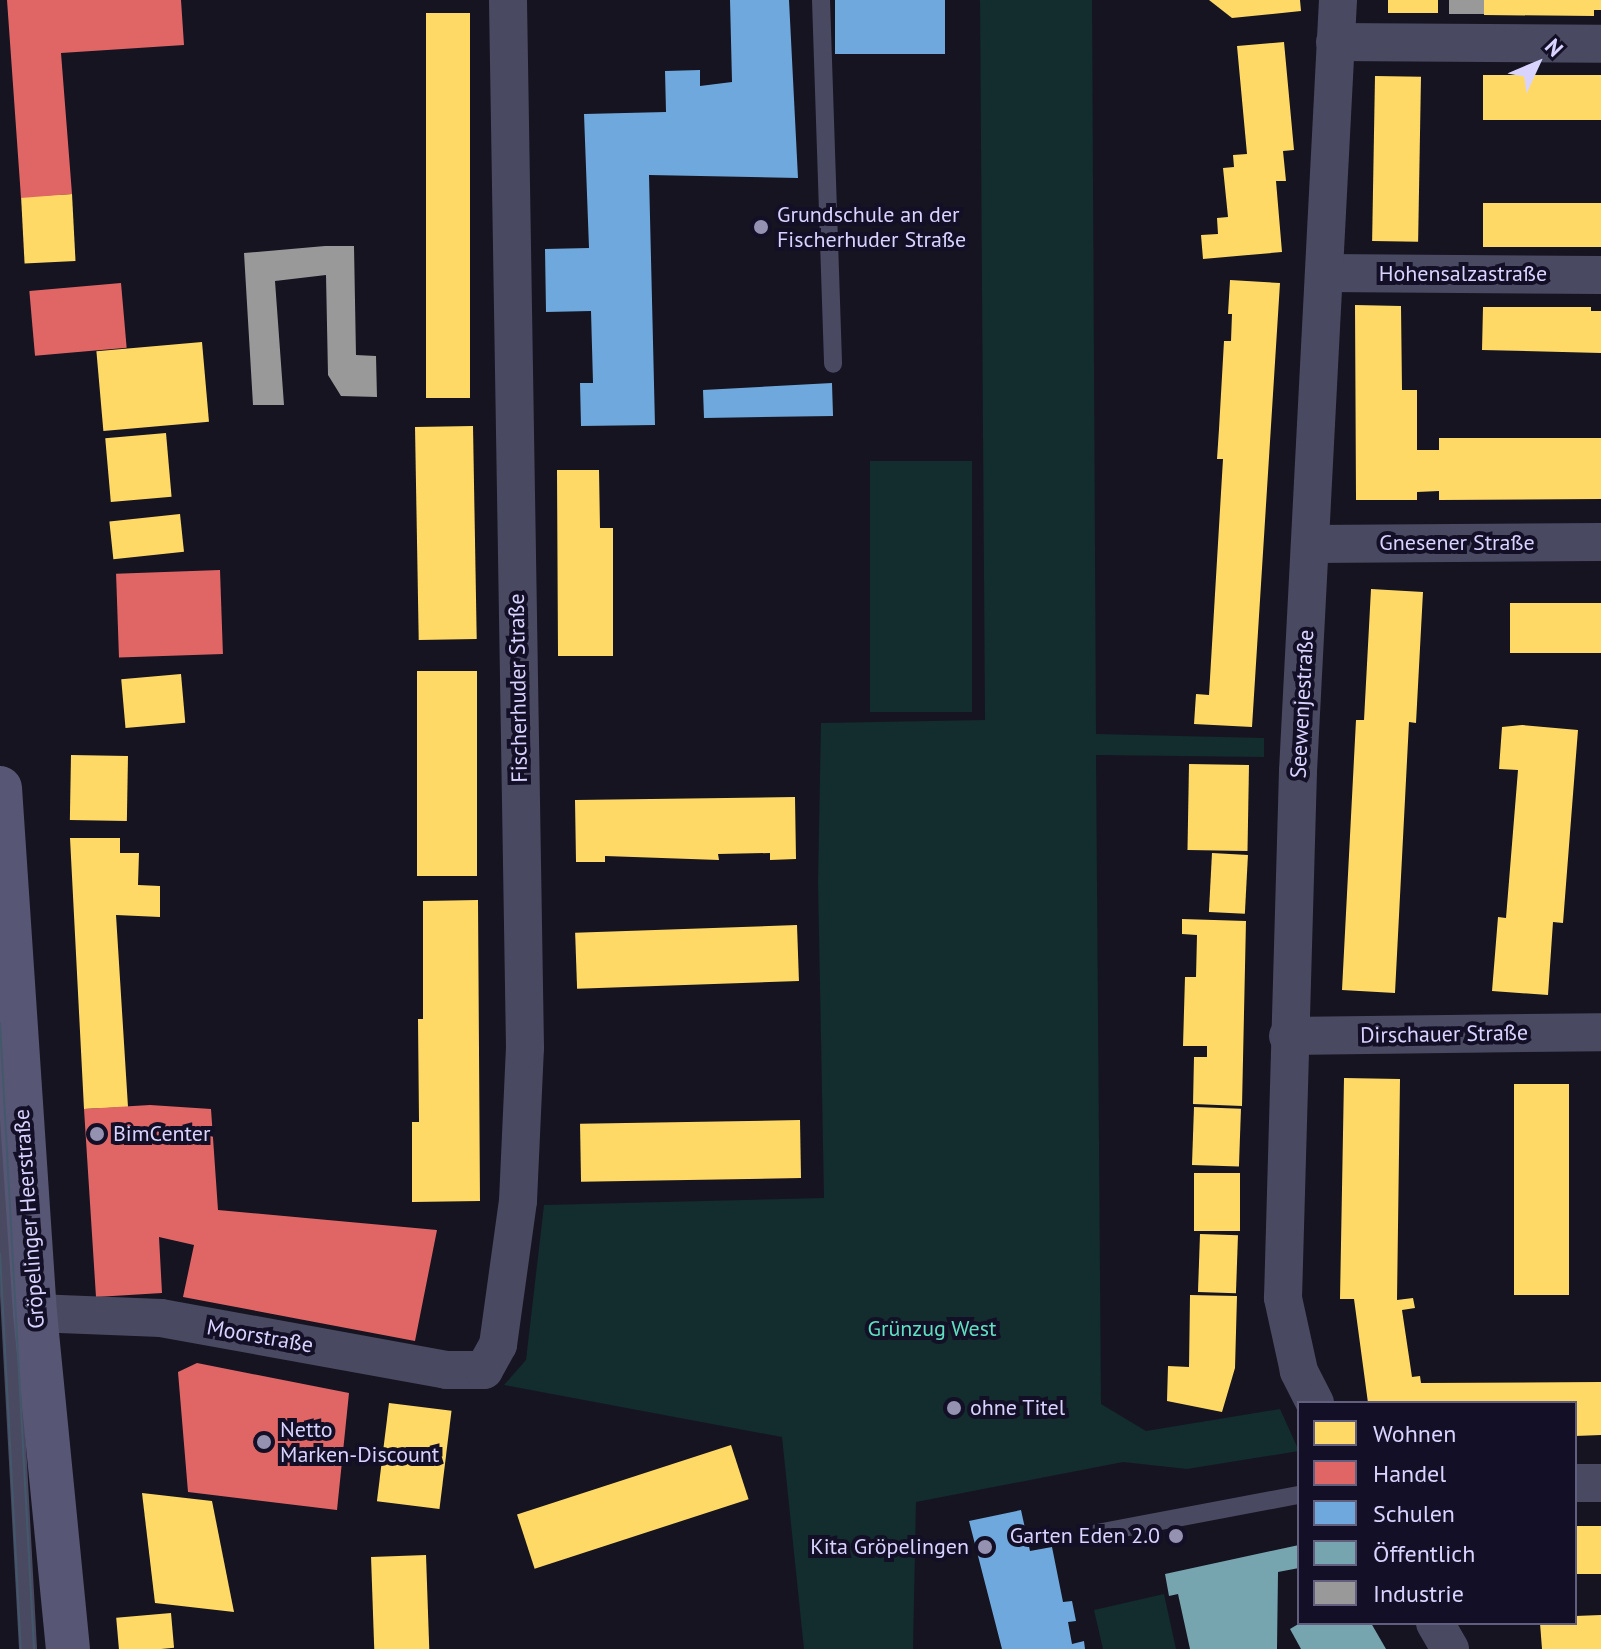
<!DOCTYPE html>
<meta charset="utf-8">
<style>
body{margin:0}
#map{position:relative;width:1601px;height:1649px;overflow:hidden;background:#161421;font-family:"PT Sans",sans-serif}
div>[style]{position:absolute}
.green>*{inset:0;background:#132c2d;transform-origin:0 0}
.homes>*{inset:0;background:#ffd966;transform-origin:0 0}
.shops>*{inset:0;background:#e06666;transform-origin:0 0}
.schools>*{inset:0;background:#6fa8dc;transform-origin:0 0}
.public>*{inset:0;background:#76a5af}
.industry>*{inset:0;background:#999;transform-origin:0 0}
.lane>*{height:18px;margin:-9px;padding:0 9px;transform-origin:9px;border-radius:9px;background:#4a4962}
.street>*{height:38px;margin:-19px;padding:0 19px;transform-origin:19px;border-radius:19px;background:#4a4962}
.secondary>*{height:44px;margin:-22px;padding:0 22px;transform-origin:22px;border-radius:22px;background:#575674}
.tram>*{height:2px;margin:-1px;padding:0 1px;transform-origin:1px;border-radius:1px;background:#43596b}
.dots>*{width:22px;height:22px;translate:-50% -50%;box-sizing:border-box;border:4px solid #130f26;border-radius:50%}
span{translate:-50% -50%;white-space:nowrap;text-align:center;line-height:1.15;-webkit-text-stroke:8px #130f26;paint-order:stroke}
.poi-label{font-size:22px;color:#d9d4ff}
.left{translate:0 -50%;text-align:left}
.right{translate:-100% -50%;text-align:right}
.street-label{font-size:22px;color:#d9d4ff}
.park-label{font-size:22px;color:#5fe0c0}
.legend{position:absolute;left:1297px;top:1401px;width:280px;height:224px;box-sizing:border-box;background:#130f26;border:2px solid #625e7d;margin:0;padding:10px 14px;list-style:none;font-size:24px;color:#d9d4ff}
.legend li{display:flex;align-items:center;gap:16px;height:40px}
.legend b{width:40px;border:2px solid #625e7d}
.north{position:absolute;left:1497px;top:24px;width:80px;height:80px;-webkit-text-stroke:6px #130f26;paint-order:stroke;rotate:46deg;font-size:22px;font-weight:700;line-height:32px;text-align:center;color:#d9d4ff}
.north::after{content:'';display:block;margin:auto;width:28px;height:36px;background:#d9d4ff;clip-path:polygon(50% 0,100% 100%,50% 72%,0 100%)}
</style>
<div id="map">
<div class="green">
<div style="clip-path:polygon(980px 0,1092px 0,1096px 734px,1264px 738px,1264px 757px,1096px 755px,1101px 1404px,1146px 1431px,1280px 1409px,1299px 1451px,1187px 1469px,1123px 1462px,916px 1502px,913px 1649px,804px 1649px,782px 1437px,504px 1385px,526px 1360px,544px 1205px,824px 1198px,818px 882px,821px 723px,985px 720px)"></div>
<div style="left:972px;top:461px;width:251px;height:102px;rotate:90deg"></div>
<div style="clip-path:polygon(1164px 1594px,1176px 1649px,1103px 1649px,1094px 1610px)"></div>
</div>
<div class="homes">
<div style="clip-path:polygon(1209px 0,1300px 0,1301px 11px,1232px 18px)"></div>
<div style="left:1388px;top:0;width:50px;height:13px"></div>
<div style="clip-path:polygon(1484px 0,1601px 0,1601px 10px,1594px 10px,1594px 16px,1484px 15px)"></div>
<div style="left:426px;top:13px;width:44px;height:385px"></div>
<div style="clip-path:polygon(1284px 42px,1294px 150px,1283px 151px,1286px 181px,1276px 181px,1282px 252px,1203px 259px,1201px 235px,1218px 234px,1217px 218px,1228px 217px,1223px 168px,1234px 167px,1233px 155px,1247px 154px,1237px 46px)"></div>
<div style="left:1483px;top:75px;width:118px;height:45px"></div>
<div style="left:1375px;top:76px;width:46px;height:165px;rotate:1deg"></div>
<div style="left:72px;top:194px;width:67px;height:51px;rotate:87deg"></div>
<div style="left:1483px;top:203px;width:118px;height:44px"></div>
<div style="clip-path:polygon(1230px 280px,1280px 283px,1252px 727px,1194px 724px,1196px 694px,1209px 695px,1223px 459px,1217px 459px,1219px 429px,1224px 341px,1231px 341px,1232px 314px,1228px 314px)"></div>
<div style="clip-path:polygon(1355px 305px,1401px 306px,1402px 390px,1417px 390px,1417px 450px,1439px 450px,1439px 438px,1601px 438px,1601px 499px,1439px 500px,1439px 491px,1417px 492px,1417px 500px,1356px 500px)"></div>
<div style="clip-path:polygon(1483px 307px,1591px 307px,1591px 311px,1601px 311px,1601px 353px,1482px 350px)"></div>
<div style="left:202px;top:342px;width:80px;height:106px;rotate:85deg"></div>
<div style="left:473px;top:426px;width:213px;height:58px;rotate:89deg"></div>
<div style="left:166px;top:433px;width:64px;height:61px;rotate:85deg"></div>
<div style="clip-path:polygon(557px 470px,599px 470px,600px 528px,613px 528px,613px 656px,558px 656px)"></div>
<div style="left:180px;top:514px;width:38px;height:71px;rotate:84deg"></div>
<div style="clip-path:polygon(1371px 589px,1423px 592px,1416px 723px,1409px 722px,1395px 993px,1342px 990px,1356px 720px,1364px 720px)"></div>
<div style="left:1601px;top:603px;width:50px;height:91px;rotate:90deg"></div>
<div style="left:417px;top:671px;width:60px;height:205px"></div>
<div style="left:181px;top:674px;width:49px;height:60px;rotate:85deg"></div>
<div style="clip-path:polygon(1522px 725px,1578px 730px,1563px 923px,1553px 922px,1548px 995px,1492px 991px,1498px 917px,1506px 918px,1518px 770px,1499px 769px,1502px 727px)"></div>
<div style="left:71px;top:755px;width:57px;height:65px;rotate:1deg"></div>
<div style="left:1189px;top:764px;width:60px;height:86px;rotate:1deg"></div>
<div style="clip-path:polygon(795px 797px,796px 859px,770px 860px,770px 853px,718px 854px,719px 860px,605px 856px,605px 862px,576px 862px,575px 800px)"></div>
<div style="clip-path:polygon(70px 838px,120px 838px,120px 853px,139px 853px,138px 885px,160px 886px,160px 917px,116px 915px,128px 1107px,84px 1109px)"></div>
<div style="left:1212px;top:853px;width:36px;height:59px;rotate:3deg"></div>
<div style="clip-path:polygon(478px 900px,480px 1201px,412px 1202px,412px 1122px,419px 1122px,418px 1019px,423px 1019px,423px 901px)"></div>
<div style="clip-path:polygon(1182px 919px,1246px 921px,1242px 1106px,1193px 1104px,1194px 1057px,1207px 1057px,1207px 1046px,1183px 1046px,1185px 977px,1196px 977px,1197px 935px,1182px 934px)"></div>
<div style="left:797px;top:925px;width:56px;height:222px;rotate:88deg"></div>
<div style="clip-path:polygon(1344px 1078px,1400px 1079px,1397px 1300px,1413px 1298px,1415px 1308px,1402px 1310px,1412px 1377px,1420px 1376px,1421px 1383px,1601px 1382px,1601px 1435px,1575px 1436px,1575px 1403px,1368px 1403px,1354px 1299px,1340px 1299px)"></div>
<div style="left:1514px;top:1084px;width:55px;height:211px"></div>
<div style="left:1194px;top:1107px;width:47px;height:58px;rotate:2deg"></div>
<div style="left:800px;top:1120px;width:58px;height:220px;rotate:89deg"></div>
<div style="left:1194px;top:1173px;width:46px;height:58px"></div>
<div style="left:1200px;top:1234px;width:38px;height:58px;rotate:2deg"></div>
<div style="clip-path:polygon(1190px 1295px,1237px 1296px,1235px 1368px,1222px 1412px,1167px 1401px,1168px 1366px,1189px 1367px)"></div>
<div style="left:389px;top:1403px;width:63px;height:99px;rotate:7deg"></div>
<div style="left:731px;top:1445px;width:57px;height:225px;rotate:72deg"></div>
<div style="clip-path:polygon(142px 1493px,212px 1501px,234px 1612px,155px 1603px)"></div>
<div style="left:1601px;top:1526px;width:48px;height:26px;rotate:90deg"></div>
<div style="left:426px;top:1555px;width:94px;height:55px;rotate:88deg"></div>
<div style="left:171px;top:1613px;width:35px;height:55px;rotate:85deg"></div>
<div style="clip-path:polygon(1601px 1615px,1601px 1649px,1542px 1649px,1540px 1623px,1575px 1623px,1575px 1616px)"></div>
</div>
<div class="shops">
<div style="clip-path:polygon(7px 0,181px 0,184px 45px,61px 53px,72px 194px,21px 198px)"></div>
<div style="left:121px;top:283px;width:65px;height:92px;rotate:85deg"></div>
<div style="left:220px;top:570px;width:84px;height:104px;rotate:88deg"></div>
<div style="clip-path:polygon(150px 1105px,211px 1109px,218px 1210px,437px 1230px,415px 1341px,183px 1297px,194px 1245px,159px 1237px,162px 1293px,96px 1297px,84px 1109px)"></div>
<div style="clip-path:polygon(197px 1363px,349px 1393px,337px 1510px,188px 1492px,178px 1372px)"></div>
</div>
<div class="schools">
<div style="clip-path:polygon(730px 0,789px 0,798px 178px,649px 175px,655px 425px,581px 426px,580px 383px,593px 383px,591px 311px,546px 312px,545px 249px,589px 248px,584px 114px,666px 112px,665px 71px,700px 70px,700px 86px,732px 82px)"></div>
<div style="left:835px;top:0;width:110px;height:54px"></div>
<div style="clip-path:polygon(832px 383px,833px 416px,704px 418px,703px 390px)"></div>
<div style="clip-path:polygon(1021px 1510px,1030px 1551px,1052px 1547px,1063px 1602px,1072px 1601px,1076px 1621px,1068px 1622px,1072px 1644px,1084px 1641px,1085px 1649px,1002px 1649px,969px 1521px)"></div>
</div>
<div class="public">
<div style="clip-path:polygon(1299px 1545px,1299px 1568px,1278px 1572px,1277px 1649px,1190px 1649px,1178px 1594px,1169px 1596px,1165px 1574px)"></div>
<div style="clip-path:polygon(1300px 1623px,1371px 1623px,1386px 1649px,1301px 1649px,1290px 1629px)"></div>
</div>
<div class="industry">
<div style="left:1449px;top:0;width:35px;height:14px"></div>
<div style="clip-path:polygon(325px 246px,354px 246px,356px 355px,376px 356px,377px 397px,341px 396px,328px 375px,326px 275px,275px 281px,284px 405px,253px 405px,244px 253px)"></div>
</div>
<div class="lane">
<div style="left:821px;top:0;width:364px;rotate:88.1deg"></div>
<div style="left:0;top:1128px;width:522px;rotate:86.92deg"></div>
<div style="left:1097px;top:1533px;width:206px;rotate:-10.7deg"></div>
</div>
<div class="street">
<div style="left:1335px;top:42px;width:266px;rotate:0.4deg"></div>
<div style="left:1325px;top:273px;width:276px;rotate:0.4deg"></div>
<div style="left:1312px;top:544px;width:289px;rotate:-0.4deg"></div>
<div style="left:1288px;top:1036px;width:313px;rotate:-0.7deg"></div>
<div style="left:35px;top:1313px;width:126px;rotate:2.3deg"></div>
<div style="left:161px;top:1318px;width:290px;rotate:10.3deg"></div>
<div style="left:446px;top:1370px;width:38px"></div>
<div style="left:484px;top:1370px;width:29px;rotate:-61deg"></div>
<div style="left:498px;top:1345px;width:145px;rotate:-82.1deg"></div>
<div style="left:518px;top:1201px;width:153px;rotate:-87.4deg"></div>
<div style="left:525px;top:1048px;width:1048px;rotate:-90.93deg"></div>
<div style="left:1315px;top:1403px;width:36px;rotate:-117deg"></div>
<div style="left:1299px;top:1371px;width:75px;rotate:-102.4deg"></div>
<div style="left:1283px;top:1298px;width:527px;rotate:-88.37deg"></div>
<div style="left:1298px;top:771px;width:772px;rotate:-87.03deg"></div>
<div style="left:1575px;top:1483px;width:26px"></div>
<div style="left:1435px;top:1623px;width:30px;rotate:60deg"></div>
</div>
<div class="secondary">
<div style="left:0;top:788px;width:526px;rotate:86.19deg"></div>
<div style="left:35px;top:1313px;width:338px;rotate:84.4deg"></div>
</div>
<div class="tram">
<div style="left:0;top:1023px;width:627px;rotate:86.89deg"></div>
<div style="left:0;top:1254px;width:396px;rotate:87deg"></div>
</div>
<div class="dots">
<div style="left:761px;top:227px;background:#9591b1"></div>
<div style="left:97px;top:1134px;background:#9591b1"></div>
<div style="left:954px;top:1408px;background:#9591b1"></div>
<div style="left:264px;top:1442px;background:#9591b1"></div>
<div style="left:1176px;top:1536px;background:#9591b1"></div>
<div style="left:985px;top:1547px;background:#9591b1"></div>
</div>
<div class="poi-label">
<span class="left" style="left:777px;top:227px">Grundschule an der<br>Fischerhuder Straße</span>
<span class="left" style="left:113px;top:1134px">BimCenter</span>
<span class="left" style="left:970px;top:1408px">ohne Titel</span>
<span class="left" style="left:280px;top:1442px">Netto<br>Marken-Discount</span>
<span class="right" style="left:1160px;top:1536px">Garten Eden 2.0</span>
<span class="right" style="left:969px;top:1547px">Kita Gröpelingen</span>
</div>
<div class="street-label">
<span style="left:1463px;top:274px">Hohensalzastraße</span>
<span style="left:1457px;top:543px">Gnesener Straße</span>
<span style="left:518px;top:688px;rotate:-91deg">Fischerhuder Straße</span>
<span style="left:1302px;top:704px;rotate:-87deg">Seewenjestraße</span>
<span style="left:1444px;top:1034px;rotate:-1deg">Dirschauer Straße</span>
<span style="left:29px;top:1219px;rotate:-94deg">Gröpelinger Heerstraße</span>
<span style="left:260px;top:1336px;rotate:10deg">Moorstraße</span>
</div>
<div class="park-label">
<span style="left:932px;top:1329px">Grünzug West</span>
</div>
<ul class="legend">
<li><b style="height:22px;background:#ffd966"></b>Wohnen</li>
<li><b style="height:22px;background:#e06666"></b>Handel</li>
<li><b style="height:22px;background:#6fa8dc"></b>Schulen</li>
<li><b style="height:22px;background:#76a5af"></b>Öffentlich</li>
<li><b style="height:22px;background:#999"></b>Industrie</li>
</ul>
<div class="north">N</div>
</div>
